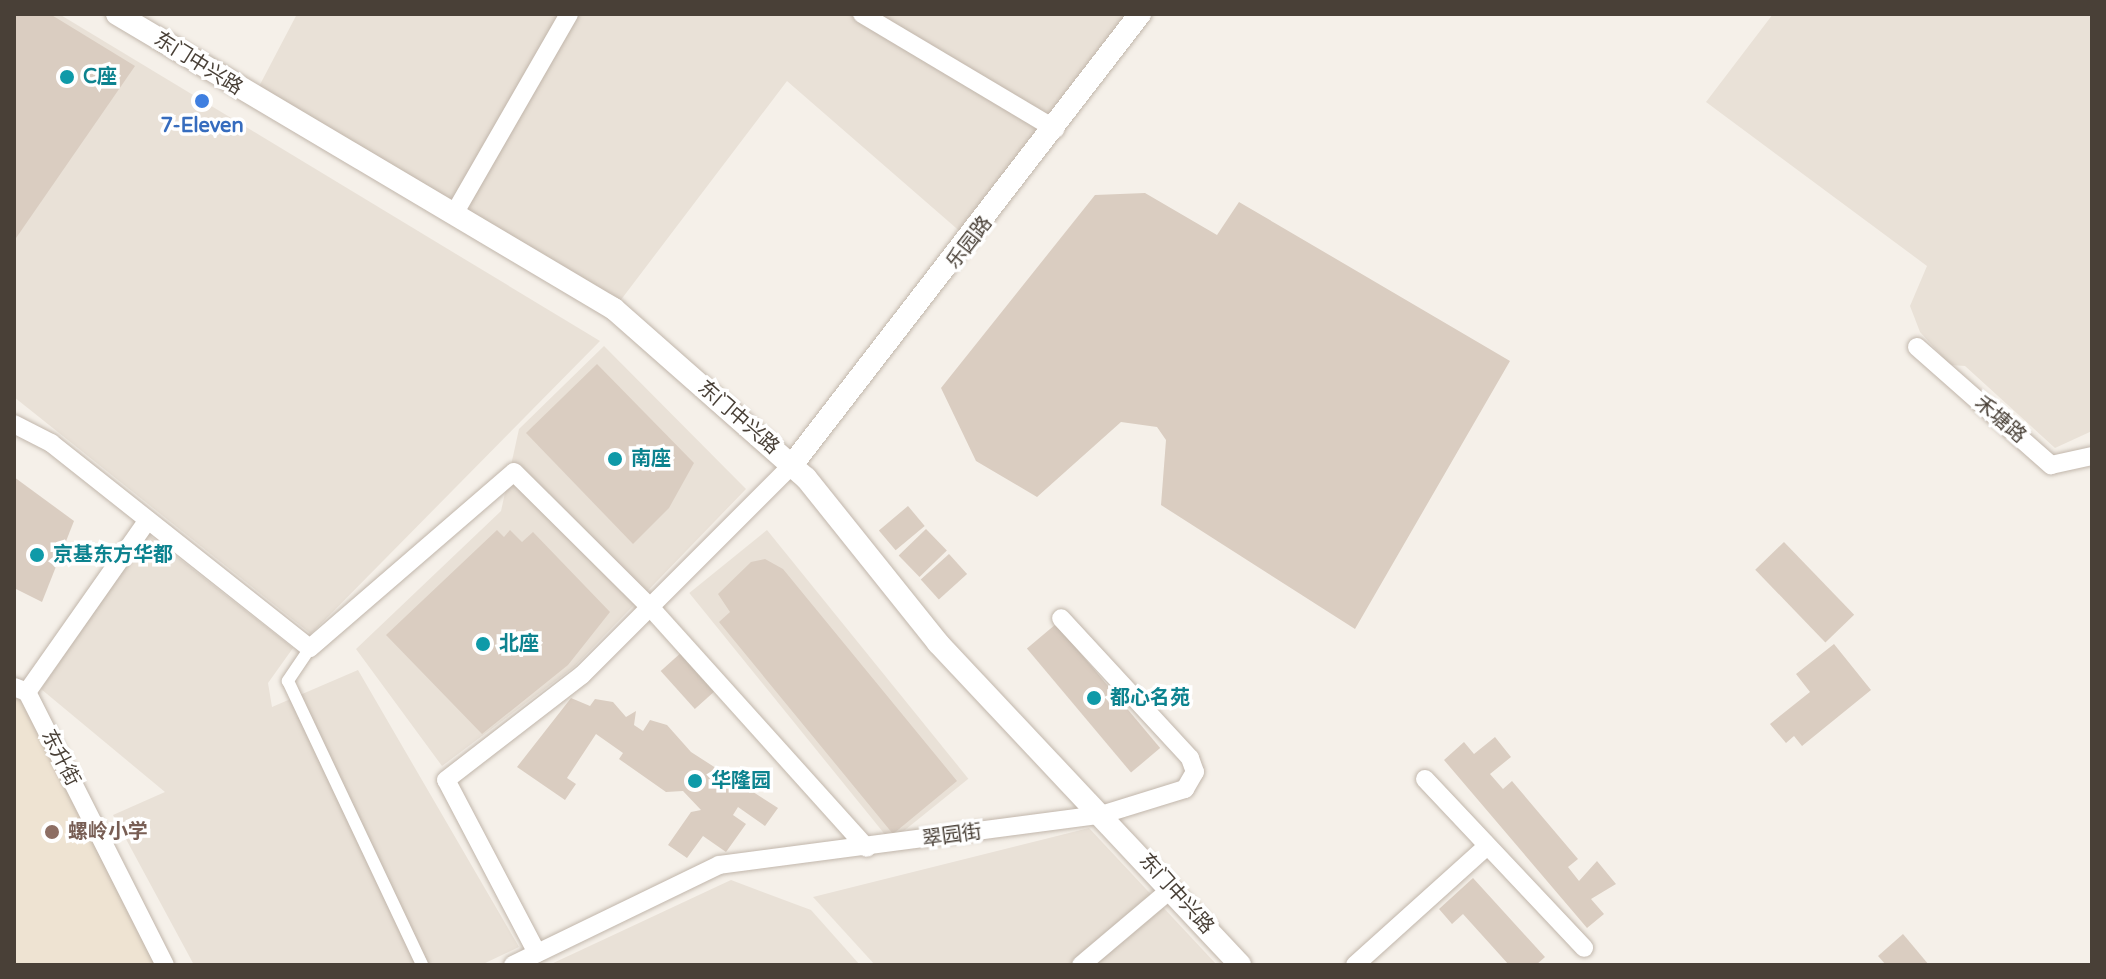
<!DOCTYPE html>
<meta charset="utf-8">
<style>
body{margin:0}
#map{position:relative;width:2106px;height:979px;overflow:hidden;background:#f5f0e9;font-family:"Varela Round","Noto Sans SC",sans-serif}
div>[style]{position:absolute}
.residential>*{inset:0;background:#e9e1d7;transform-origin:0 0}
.education>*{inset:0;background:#eee3d2}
.building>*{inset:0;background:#dacdc1;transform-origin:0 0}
.roads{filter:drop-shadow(0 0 2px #c1b6ab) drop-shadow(0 0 2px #c1b6ab)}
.pedestrian>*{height:12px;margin:-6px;padding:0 6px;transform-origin:6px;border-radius:6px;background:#fff}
.minor>*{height:18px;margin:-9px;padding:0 9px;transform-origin:9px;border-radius:9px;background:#fff}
.tertiary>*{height:22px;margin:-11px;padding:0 11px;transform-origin:11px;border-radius:11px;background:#fff}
.dots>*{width:22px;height:22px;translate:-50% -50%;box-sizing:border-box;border:4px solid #fff;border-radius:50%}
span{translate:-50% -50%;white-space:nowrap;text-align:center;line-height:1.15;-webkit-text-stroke:7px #fff;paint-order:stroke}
.street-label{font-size:20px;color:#494037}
.culture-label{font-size:20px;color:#0d838f;font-weight:700}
.left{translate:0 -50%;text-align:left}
.shop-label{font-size:20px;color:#366cbe;font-weight:700}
.education-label{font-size:20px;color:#785e54;font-weight:700}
.frame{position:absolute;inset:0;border:16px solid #494037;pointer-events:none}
</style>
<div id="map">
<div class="residential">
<div style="clip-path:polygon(14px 14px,59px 14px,600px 341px,311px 634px,14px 397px)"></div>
<div style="clip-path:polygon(297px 14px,1140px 14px,971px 241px,787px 81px,614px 309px,253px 98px)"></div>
<div style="clip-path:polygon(1773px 14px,2092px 14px,2092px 431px,2055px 448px,1965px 366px,1950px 365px,1920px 332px,1910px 306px,1927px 266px,1706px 102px)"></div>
<div style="clip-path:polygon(604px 346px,746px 489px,574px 667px,442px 766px,356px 649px,501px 511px,519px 429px)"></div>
<div style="left:767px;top:530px;width:320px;height:100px;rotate:51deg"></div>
<div style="clip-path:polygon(148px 534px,293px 648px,268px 683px,272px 707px,358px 670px,519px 947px,481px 965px,194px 965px,113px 815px,165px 792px,41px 689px)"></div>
<div style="clip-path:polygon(1089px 828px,1217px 965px,875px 965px,813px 897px)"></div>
<div style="clip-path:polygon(731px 880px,811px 910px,860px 965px,549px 965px)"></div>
</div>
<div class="education">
<div style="clip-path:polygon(14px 697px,22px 700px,157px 965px,14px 965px)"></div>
</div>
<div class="building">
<div style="clip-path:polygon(14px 14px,50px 14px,135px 66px,14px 241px)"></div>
<div style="clip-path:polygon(1145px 193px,1217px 235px,1239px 202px,1510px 361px,1355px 629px,1161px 505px,1166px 440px,1157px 427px,1121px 422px,1037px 497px,976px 461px,941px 388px,1095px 195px)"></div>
<div style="clip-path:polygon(597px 364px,694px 463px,669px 508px,633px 544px,526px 433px)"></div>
<div style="clip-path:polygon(14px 477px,74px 521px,42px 602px,14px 588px)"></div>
<div style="left:908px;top:506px;width:26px;height:38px;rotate:50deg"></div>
<div style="left:926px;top:529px;width:30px;height:38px;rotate:46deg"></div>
<div style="clip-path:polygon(497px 530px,504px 537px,510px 530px,522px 542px,533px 532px,610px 612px,568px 665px,482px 734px,386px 635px)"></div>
<div style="left:1784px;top:542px;width:101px;height:40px;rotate:46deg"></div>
<div style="left:949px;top:554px;width:27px;height:38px;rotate:48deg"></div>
<div style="clip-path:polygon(765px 559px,783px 569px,957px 781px,893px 834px,719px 622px,730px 612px,718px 594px,751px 562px)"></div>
<div style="left:1056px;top:624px;width:162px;height:38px;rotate:50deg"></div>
<div style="clip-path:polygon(1834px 644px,1871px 690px,1802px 746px,1794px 736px,1786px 743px,1770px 724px,1810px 692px,1796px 674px)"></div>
<div style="left:683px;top:651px;width:51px;height:30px;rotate:48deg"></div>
<div style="clip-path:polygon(571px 698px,590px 706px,595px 699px,613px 702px,626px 717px,636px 711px,634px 725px,643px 731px,650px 720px,667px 725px,691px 752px,778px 808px,765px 826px,738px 807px,733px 815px,746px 824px,726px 852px,703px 836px,687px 858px,668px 845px,691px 812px,701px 810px,683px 791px,666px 792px,619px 759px,623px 753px,596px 734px,567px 778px,576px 784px,565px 800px,517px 767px)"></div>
<div style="clip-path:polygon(1495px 737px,1511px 757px,1490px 774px,1503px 789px,1512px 781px,1578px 859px,1568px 867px,1579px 881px,1597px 861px,1616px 884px,1591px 899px,1604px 914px,1587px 928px,1444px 760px,1464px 742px,1474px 754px)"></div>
<div style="clip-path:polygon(1473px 878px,1545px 957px,1536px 965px,1509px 965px,1463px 914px,1452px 924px,1439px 909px)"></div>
<div style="clip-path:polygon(1903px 934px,1929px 965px,1886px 965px,1878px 956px)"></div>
</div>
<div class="roads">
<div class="pedestrian">
<div style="left:310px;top:648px;width:40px;rotate:124deg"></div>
<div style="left:288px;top:681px;width:314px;rotate:64.7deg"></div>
</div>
<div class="minor">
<div style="left:862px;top:14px;width:225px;rotate:30.8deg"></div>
<div style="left:454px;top:214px;width:231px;rotate:-60.1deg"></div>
<div style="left:1917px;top:347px;width:179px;rotate:41.4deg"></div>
<div style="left:2051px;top:465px;width:42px;rotate:-12.4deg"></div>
<div style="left:14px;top:424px;width:42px;rotate:27.2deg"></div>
<div style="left:51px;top:443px;width:330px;rotate:38.4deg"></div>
<div style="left:310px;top:648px;width:269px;rotate:-40.8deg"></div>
<div style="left:514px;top:472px;width:192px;rotate:44.8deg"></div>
<div style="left:650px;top:607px;width:324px;rotate:48deg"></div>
<div style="left:14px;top:687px;width:14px;rotate:21deg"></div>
<div style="left:27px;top:692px;width:306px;rotate:63.2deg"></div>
<div style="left:27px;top:692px;width:210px;rotate:-54.9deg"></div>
<div style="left:1425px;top:779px;width:232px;rotate:46.7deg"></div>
<div style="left:537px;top:953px;width:195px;rotate:-117.7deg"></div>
<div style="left:446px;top:780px;width:172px;rotate:-37.7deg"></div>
<div style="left:582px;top:675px;width:297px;rotate:-45deg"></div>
<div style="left:513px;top:965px;width:229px;rotate:-25.9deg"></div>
<div style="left:719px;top:865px;width:388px;rotate:-7.5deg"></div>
<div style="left:1104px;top:814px;width:85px;rotate:-17.2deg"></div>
<div style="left:1185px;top:789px;width:20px;rotate:-60deg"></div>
<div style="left:1195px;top:772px;width:15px;rotate:-110deg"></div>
<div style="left:1190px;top:758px;width:190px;rotate:-132.7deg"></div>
<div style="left:1081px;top:965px;width:118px;rotate:-40.2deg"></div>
<div style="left:1355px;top:965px;width:178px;rotate:-42deg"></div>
</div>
<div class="tertiary">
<div style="left:117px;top:14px;width:578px;rotate:30.69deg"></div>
<div style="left:614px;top:309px;width:256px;rotate:41.4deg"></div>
<div style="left:806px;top:478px;width:211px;rotate:51.3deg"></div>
<div style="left:938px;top:643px;width:441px;rotate:46.8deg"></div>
<div style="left:792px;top:465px;width:570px;rotate:-52.35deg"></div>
</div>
</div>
<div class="dots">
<div style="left:67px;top:77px;background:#0f9aa8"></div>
<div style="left:202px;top:101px;background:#3f7fe0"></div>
<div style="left:615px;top:459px;background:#0f9aa8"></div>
<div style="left:37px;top:555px;background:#0f9aa8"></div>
<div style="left:483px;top:644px;background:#0f9aa8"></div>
<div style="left:1094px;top:698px;background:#0f9aa8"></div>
<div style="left:695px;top:781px;background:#0f9aa8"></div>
<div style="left:52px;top:832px;background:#8d6e63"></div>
</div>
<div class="street-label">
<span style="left:198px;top:64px;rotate:32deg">东门中兴路</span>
<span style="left:970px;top:243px;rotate:-52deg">乐园路</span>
<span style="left:738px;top:418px;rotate:41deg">东门中兴路</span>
<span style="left:2000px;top:420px;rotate:41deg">禾塘路</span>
<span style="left:60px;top:758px;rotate:63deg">东升街</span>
<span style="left:952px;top:836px;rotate:-8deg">翠园街</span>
<span style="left:1176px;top:894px;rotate:48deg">东门中兴路</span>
</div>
<div class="culture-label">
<span class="left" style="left:83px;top:77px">C座</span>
<span class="left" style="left:631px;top:459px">南座</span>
<span class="left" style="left:53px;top:555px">京基东方华都</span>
<span class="left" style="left:499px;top:644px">北座</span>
<span class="left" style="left:1110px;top:698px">都心名苑</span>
<span class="left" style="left:711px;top:781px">华隆园</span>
</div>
<div class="shop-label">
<span style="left:202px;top:126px">7-Eleven</span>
</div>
<div class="education-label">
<span class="left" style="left:68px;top:832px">螺岭小学</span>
</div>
<div class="frame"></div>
</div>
